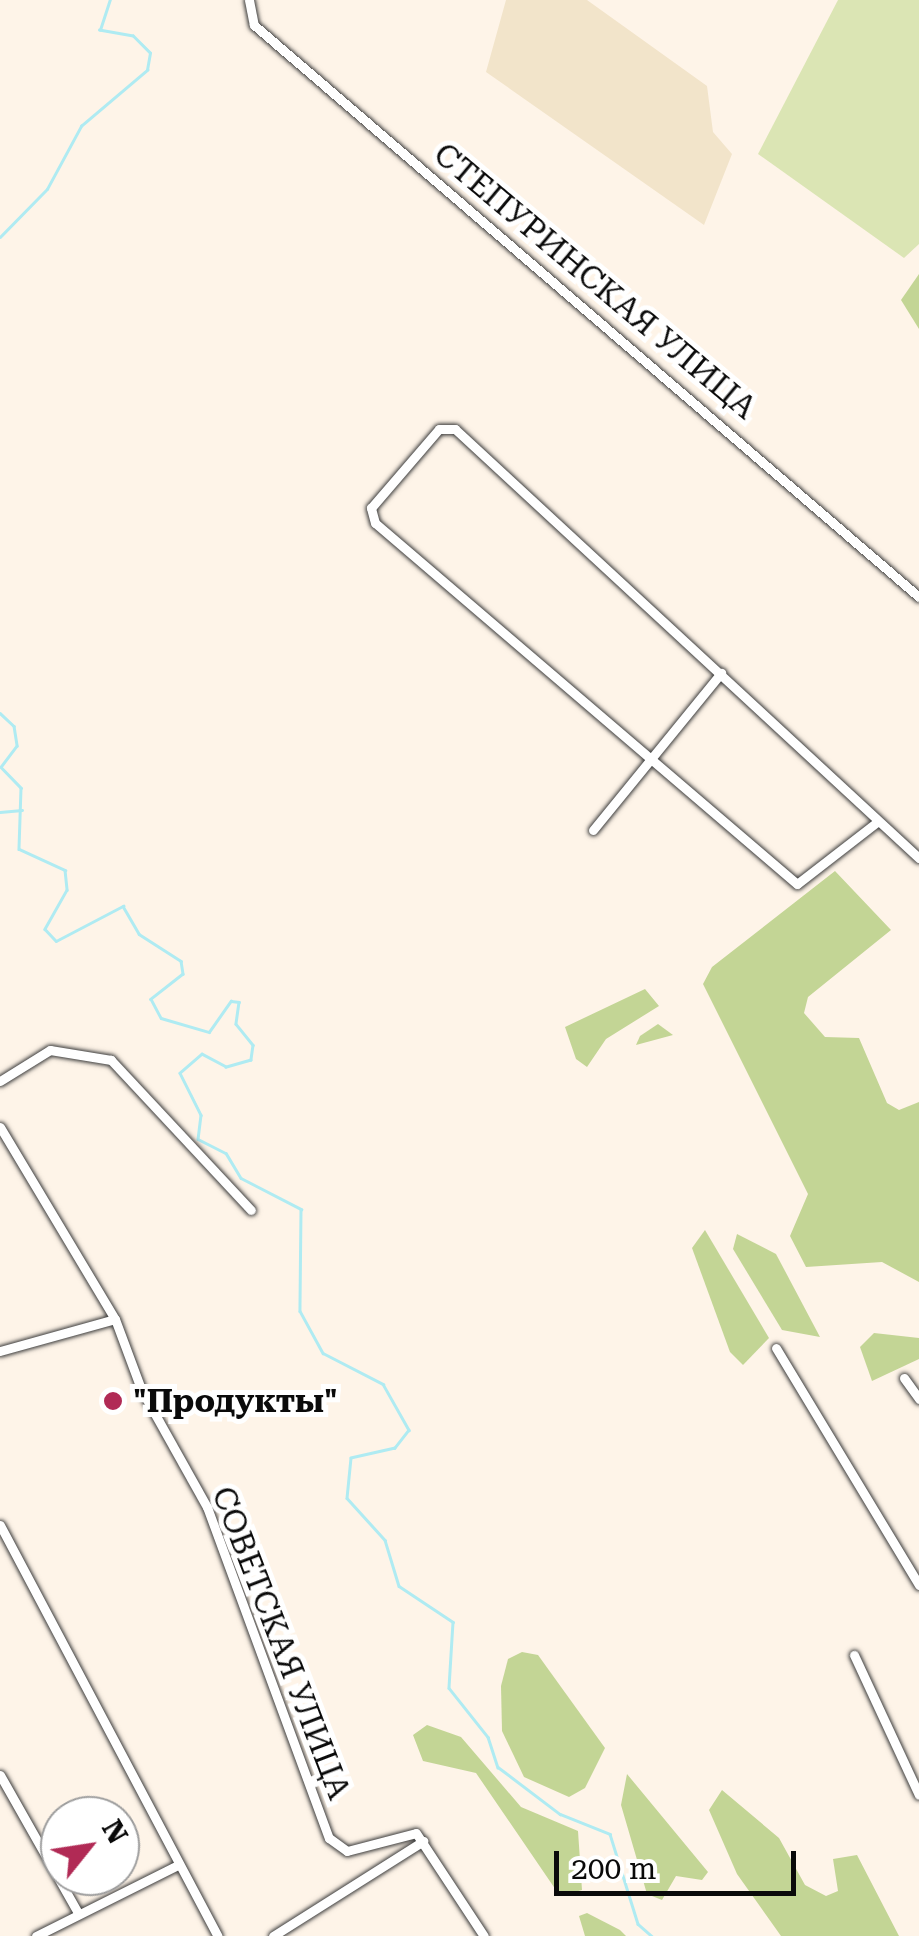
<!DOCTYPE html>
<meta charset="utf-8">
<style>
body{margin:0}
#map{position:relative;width:919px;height:1936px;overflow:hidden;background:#fef4e8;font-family:"Roboto Serif",serif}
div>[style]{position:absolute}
.farmland>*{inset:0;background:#f2e4ca}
.green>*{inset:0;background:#dbe5b4}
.forest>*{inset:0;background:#c3d595}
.stream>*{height:2.5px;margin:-1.25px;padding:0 1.25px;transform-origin:1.25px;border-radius:1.25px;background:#afebf2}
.roads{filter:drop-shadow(0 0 2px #3d3d3d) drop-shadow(0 0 2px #3d3d3d)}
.minor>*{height:9px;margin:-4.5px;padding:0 4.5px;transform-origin:4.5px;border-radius:4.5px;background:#fff}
.dots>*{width:28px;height:28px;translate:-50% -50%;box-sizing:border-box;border:5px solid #fff;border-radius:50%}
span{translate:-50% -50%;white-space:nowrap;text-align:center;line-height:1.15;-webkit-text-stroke:10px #fff;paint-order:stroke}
.street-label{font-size:32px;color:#0a0a0a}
.poi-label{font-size:32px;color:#0a0a0a;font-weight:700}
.left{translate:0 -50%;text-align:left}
.north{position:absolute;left:40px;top:1796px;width:100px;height:100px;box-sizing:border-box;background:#fff;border:2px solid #9d9d9d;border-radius:50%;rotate:60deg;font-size:28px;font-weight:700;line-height:40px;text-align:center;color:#0a0a0a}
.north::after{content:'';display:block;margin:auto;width:35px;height:45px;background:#b12a55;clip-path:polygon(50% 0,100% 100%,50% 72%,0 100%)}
.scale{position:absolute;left:554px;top:1851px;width:242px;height:45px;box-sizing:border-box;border:5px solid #0a0a0a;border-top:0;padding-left:12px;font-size:30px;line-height:35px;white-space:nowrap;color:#0a0a0a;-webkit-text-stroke:8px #fff;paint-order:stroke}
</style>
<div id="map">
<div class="farmland">
<div style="clip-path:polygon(506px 0,587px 0,707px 86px,713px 132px,732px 154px,704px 225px,486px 72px)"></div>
</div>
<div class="green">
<div style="clip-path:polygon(838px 0,919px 0,919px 244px,904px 258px,758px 154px)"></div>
</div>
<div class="forest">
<div style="clip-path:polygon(919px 274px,919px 329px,901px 300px)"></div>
<div style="clip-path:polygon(835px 871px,891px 930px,808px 997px,804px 1013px,825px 1037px,859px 1038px,887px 1103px,899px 1110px,919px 1102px,919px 1282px,882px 1262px,806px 1267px,790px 1236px,808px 1194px,703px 984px,712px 967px)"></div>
<div style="clip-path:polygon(645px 989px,659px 1006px,606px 1039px,587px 1067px,576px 1059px,565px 1027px)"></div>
<div style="clip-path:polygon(658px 1024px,673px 1035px,636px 1045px,640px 1036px)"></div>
<div style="clip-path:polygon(705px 1230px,769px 1338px,743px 1365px,730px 1352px,692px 1248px)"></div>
<div style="clip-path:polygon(737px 1234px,776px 1254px,820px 1337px,782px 1330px,733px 1249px)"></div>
<div style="clip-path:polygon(874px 1333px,919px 1338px,919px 1359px,872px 1381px,860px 1347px)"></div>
<div style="clip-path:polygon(522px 1652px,538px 1655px,605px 1748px,585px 1788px,569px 1797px,524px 1777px,502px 1731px,501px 1686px,508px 1659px)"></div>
<div style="clip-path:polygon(427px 1725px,461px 1737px,521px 1807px,578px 1831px,582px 1890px,560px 1896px,476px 1773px,423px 1761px,413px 1735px)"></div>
<div style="clip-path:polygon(627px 1774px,708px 1872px,702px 1880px,676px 1876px,662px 1900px,647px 1894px,621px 1805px)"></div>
<div style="clip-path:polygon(722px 1790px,779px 1838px,805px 1885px,826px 1896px,838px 1891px,833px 1859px,857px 1855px,899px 1936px,781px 1936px,737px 1874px,709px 1810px)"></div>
<div style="clip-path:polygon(587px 1913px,620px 1930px,626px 1936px,585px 1936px,579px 1916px)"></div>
</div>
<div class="stream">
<div style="left:0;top:237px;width:67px;rotate:-45.6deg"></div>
<div style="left:47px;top:189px;width:72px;rotate:-61.6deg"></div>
<div style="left:81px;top:126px;width:87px;rotate:-40.3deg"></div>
<div style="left:147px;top:70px;width:17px;rotate:-80deg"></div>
<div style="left:150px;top:53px;width:24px;rotate:-135deg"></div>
<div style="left:133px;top:36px;width:34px;rotate:-170deg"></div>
<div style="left:100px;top:30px;width:32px;rotate:-72deg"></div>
<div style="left:0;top:713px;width:19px;rotate:43deg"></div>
<div style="left:14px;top:726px;width:20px;rotate:81deg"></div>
<div style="left:17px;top:746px;width:26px;rotate:127deg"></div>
<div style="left:1px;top:767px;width:29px;rotate:46deg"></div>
<div style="left:21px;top:788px;width:61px;rotate:91.9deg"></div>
<div style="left:19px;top:849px;width:51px;rotate:24.5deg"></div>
<div style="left:65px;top:870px;width:20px;rotate:84deg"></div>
<div style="left:67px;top:890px;width:45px;rotate:119.4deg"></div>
<div style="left:45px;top:929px;width:16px;rotate:47deg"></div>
<div style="left:56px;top:941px;width:76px;rotate:-27.6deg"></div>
<div style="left:123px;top:906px;width:32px;rotate:60deg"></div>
<div style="left:139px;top:934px;width:50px;rotate:32.7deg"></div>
<div style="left:181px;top:961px;width:13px;rotate:81deg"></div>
<div style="left:183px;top:974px;width:41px;rotate:142deg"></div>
<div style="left:151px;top:999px;width:21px;rotate:62deg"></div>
<div style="left:161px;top:1018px;width:50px;rotate:16.3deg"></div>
<div style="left:209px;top:1032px;width:38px;rotate:-55deg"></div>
<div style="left:231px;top:1001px;width:8px;rotate:7deg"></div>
<div style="left:239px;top:1002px;width:22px;rotate:98deg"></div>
<div style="left:236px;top:1024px;width:27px;rotate:51deg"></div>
<div style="left:253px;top:1045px;width:15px;rotate:98deg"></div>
<div style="left:251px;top:1060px;width:26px;rotate:164deg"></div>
<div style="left:226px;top:1067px;width:27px;rotate:-152deg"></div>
<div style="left:202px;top:1054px;width:29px;rotate:139deg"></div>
<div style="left:180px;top:1073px;width:47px;rotate:63.4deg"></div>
<div style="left:201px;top:1115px;width:24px;rotate:97deg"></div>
<div style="left:198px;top:1139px;width:31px;rotate:27deg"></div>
<div style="left:226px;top:1153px;width:29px;rotate:59deg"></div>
<div style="left:241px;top:1178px;width:68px;rotate:27.3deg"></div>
<div style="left:301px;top:1209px;width:102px;rotate:90.6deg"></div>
<div style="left:300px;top:1311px;width:48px;rotate:61.3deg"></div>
<div style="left:323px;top:1353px;width:68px;rotate:27.3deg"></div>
<div style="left:383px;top:1384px;width:53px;rotate:60.5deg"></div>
<div style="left:409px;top:1430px;width:23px;rotate:128deg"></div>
<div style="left:395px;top:1448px;width:45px;rotate:167.2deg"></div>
<div style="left:351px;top:1458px;width:40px;rotate:95.7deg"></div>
<div style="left:347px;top:1498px;width:57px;rotate:47.9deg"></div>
<div style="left:385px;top:1540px;width:48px;rotate:73.1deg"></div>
<div style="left:399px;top:1586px;width:65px;rotate:33.7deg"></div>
<div style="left:453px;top:1622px;width:66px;rotate:93.5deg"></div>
<div style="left:449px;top:1688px;width:63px;rotate:51.5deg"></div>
<div style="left:488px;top:1737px;width:32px;rotate:72deg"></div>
<div style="left:498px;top:1767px;width:78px;rotate:37.2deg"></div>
<div style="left:560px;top:1814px;width:54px;rotate:21.8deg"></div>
<div style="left:610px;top:1834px;width:94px;rotate:72.7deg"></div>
<div style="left:638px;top:1924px;width:18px;rotate:41deg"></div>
<div style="left:0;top:812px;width:22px;rotate:-5deg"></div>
</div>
<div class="roads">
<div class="minor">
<div style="left:249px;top:0;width:25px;rotate:79deg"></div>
<div style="left:254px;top:25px;width:877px;rotate:40.7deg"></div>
<div style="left:877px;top:822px;width:101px;rotate:142.2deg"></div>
<div style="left:797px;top:884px;width:555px;rotate:-139.45deg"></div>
<div style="left:375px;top:523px;width:16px;rotate:-105deg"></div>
<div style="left:371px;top:508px;width:104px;rotate:-49.3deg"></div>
<div style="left:439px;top:429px;width:16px"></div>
<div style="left:455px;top:429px;width:632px;rotate:42.76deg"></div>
<div style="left:593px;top:830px;width:203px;rotate:-50.8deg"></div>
<div style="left:0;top:1081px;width:59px;rotate:-31.8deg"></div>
<div style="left:50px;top:1050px;width:62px;rotate:9.3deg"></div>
<div style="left:111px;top:1060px;width:205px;rotate:47deg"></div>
<div style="left:0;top:1127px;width:224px;rotate:59.1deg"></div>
<div style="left:776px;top:1348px;width:277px;rotate:58.9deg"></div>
<div style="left:0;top:1351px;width:119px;rotate:-15.5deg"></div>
<div style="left:115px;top:1319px;width:75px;rotate:69.6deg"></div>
<div style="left:141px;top:1389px;width:135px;rotate:60.8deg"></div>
<div style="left:207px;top:1507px;width:353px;rotate:69.8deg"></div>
<div style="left:329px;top:1838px;width:22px;rotate:36deg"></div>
<div style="left:347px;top:1851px;width:71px;rotate:-14.6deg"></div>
<div style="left:416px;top:1833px;width:123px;rotate:56.6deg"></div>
<div style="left:904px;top:1378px;width:26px;rotate:54deg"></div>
<div style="left:0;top:1525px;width:465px;rotate:62.1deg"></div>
<div style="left:854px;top:1655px;width:154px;rotate:65.1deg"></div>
<div style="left:0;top:1775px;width:159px;rotate:60.5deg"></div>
<div style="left:36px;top:1936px;width:157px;rotate:-26.6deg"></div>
<div style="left:273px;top:1936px;width:178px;rotate:-32.3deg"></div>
</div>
</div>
<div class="dots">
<div style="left:113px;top:1401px;background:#b12a55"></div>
</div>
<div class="street-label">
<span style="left:595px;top:281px;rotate:40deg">СТЕПУРИНСКАЯ УЛИЦА</span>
<span style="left:281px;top:1643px;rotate:69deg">СОВЕТСКАЯ УЛИЦА</span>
</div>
<div class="poi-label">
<span class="left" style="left:133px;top:1401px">"Продукты"</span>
</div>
<div class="north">N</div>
<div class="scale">200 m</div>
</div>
